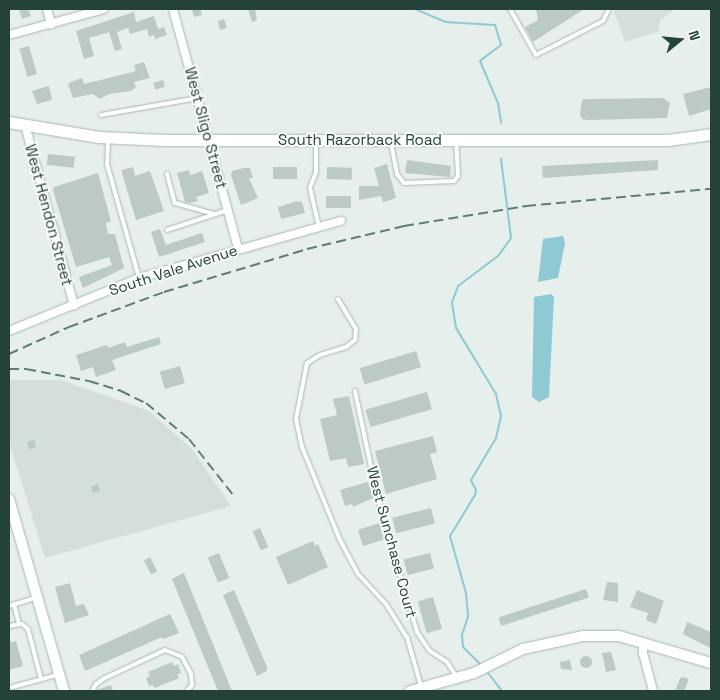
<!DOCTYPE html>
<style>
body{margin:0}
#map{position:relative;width:720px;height:700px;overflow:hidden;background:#e6efeb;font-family:"Space Grotesk",sans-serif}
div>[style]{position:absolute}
.built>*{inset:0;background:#d4dfda}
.water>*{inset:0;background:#8ec9d4}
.stream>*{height:2px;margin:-1px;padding:0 1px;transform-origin:1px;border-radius:1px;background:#8ec9d4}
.building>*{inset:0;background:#bbcac4;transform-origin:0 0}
.round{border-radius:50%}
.roads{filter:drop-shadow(0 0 1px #a8b8b2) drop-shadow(0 0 1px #a8b8b2)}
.service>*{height:4px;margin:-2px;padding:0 2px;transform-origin:2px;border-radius:2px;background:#fff}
.minor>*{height:8px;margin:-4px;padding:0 4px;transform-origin:4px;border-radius:4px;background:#fff}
.tertiary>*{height:10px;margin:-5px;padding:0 5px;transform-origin:5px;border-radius:5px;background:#fff}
.secondary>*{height:11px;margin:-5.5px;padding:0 5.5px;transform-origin:5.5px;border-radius:5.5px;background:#fff}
.rail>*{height:2px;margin-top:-1px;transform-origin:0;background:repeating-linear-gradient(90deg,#5f7d75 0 10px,transparent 0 15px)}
span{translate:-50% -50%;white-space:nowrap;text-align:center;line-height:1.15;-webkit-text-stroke:4px #f7fbf9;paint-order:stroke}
.street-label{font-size:15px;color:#24423a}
.frame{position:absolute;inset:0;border:10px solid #24423a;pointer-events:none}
.north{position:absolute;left:655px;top:15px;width:50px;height:50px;-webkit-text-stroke:4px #f7fbf9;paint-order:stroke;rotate:73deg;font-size:14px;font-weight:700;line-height:20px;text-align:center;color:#24423a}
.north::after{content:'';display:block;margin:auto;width:18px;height:22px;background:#24423a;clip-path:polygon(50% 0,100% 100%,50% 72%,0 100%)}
</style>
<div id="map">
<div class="built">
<div style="clip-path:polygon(613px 9px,675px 9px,660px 20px,658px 32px,625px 42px)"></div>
<div style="clip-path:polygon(9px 380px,61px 380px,149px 411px,192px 449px,231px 506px,45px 558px,9px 442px)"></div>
</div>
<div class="water">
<div style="clip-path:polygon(563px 236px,565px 243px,558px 278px,538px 282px,543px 239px)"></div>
<div style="clip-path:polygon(551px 294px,554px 297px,549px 397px,539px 402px,532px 397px,534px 297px)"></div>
</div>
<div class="stream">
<div style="left:415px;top:9px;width:33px;rotate:23deg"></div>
<div style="left:445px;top:22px;width:50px;rotate:3.4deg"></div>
<div style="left:495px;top:25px;width:21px;rotate:73deg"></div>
<div style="left:501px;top:45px;width:26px;rotate:143deg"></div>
<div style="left:480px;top:61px;width:46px;rotate:66.8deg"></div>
<div style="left:498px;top:103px;width:20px;rotate:81deg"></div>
<div style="left:481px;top:665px;width:25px;rotate:-135deg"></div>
<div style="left:463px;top:647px;width:12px;rotate:-95deg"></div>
<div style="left:462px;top:635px;width:20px;rotate:-72deg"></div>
<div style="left:468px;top:616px;width:23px;rotate:-95deg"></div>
<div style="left:466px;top:593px;width:59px;rotate:-105.7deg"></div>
<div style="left:450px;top:536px;width:48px;rotate:-58.6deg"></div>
<div style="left:475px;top:495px;width:5px;rotate:-79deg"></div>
<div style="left:476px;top:490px;width:11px;rotate:-117deg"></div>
<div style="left:471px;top:480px;width:49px;rotate:-59.2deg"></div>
<div style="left:496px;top:438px;width:23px;rotate:-77deg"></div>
<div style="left:501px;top:416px;width:23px;rotate:-103deg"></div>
<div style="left:496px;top:394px;width:77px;rotate:-121.2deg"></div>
<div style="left:456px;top:328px;width:26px;rotate:-99deg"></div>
<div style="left:452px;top:302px;width:17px;rotate:-69deg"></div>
<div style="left:458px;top:286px;width:50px;rotate:-36.9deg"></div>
<div style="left:498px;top:256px;width:22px;rotate:-54deg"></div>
<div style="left:511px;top:238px;width:80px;rotate:-97.2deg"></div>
<div style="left:488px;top:673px;width:23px;rotate:52deg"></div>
</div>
<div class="building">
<div style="clip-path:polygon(19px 9px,28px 9px,31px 16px,22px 19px)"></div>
<div style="clip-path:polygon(192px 9px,200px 9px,202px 15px,194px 17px)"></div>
<div style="clip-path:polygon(248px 9px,255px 9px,257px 20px,252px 22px)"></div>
<div style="clip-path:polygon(536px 9px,584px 9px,533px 42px,525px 27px,538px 20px)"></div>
<div style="clip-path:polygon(134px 12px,136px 22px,154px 16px,158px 29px,164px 27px,167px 35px,155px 39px,154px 35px,149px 37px,147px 29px,130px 34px,128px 28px,117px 32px,122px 49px,115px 51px,109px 32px,89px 38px,94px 56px,84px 59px,76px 31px)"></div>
<div style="clip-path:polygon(224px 19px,227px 28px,220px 30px,218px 21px)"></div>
<div style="left:29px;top:46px;width:29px;height:10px;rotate:74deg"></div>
<div style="clip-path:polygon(144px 62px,150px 78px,134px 82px,136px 87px,131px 91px,109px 94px,100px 99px,93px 94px,73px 98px,68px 84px,71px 82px,82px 78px,84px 84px,113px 77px,136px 71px,134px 65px)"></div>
<div style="left:163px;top:80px;width:7px;height:10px;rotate:74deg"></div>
<div style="clip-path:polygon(49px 86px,52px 100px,37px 104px,32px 91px)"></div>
<div style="clip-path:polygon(711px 87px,711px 109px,689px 116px,683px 94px)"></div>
<div style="clip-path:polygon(663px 98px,670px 103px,667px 118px,588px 120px,582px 119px,580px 114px,582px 100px,587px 99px)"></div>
<div style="left:48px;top:154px;width:27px;height:11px;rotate:6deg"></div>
<div style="clip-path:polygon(407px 160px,451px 166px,450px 177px,405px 173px)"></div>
<div style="clip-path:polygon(658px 160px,658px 170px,543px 178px,542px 166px)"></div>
<div style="clip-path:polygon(387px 164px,396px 198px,383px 202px,381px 196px,359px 200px,359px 186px,379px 186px,374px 168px)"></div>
<div style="clip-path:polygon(133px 167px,135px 176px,150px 171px,164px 211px,136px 220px,122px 173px,122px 170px)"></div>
<div style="left:273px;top:167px;width:24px;height:12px"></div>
<div style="left:327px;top:167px;width:25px;height:12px;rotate:2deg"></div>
<div style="clip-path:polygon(244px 168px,250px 168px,253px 178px,249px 178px,258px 198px,241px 205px,231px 175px,232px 171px)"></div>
<div style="clip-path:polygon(189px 170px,190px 175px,202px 171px,209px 193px,196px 197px,198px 201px,190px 203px,185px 202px,177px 173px)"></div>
<div style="clip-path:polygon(98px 173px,111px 221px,106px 223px,108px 234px,115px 234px,124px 268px,83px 288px,79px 277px,112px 265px,109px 257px,76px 267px,53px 190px,54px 187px)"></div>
<div style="left:326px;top:196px;width:25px;height:12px"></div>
<div style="clip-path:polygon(297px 201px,302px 202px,305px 213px,281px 219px,278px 207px)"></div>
<div style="clip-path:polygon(160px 229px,166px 245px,202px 233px,205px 242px,159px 257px,151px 232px)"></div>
<div style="clip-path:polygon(159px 337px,161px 344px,112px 360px,116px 370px,96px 377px,93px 367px,81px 371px,76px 355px,107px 345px,108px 348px,125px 342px,127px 347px)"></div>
<div style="left:416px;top:351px;width:17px;height:59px;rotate:73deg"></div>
<div style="left:180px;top:366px;width:18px;height:21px;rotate:74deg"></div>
<div style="left:427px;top:392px;width:18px;height:64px;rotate:74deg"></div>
<div style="clip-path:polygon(349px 396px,364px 464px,348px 467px,346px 458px,330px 461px,320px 419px,337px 415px,333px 399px)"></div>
<div style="clip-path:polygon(433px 436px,437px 452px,430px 454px,437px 479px,386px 494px,375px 451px)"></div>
<div style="left:34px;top:440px;width:8px;height:7px;rotate:76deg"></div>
<div style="clip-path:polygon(368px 482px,373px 498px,353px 507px,352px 504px,345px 506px,340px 490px)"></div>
<div style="clip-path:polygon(98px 484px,100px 491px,93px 493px,91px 487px)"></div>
<div style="left:431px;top:508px;width:16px;height:40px;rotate:76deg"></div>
<div style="left:380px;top:523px;width:17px;height:23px;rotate:73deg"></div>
<div style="left:260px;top:528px;width:21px;height:8px;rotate:67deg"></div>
<div style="clip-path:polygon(313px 541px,315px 546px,318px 544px,328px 567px,288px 585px,276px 557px)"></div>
<div style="left:219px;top:553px;width:27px;height:12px;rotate:68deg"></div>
<div style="left:430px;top:553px;width:16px;height:27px;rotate:76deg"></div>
<div style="left:150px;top:557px;width:16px;height:7px;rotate:63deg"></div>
<div style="clip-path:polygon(183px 573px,184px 573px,232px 691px,218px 691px,208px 667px,172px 579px)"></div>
<div style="clip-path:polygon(607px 582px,618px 583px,618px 602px,603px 600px)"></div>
<div style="clip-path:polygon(70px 583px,76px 606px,84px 604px,89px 615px,65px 623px,55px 587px)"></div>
<div style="left:586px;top:589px;width:9px;height:92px;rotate:72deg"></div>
<div style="clip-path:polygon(234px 590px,267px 667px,267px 671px,257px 676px,223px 595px)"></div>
<div style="clip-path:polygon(637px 590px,664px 601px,656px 624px,646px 620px,648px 613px,630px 607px)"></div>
<div style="left:433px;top:597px;width:33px;height:16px;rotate:74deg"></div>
<div style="clip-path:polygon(170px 614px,179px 633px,163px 639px,162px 637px,85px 671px,79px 655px)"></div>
<div style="clip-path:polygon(687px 622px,711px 632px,710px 648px,683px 634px)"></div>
<div style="clip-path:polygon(16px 641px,23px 666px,9px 670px,9px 643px)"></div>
<div style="clip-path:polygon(611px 652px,616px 670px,606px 672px,602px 653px)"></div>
<div class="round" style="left:580px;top:656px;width:12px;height:12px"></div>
<div style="clip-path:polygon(570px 660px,572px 670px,561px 669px,560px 662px)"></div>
<div style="clip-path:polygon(172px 662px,174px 666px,178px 664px,181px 673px,177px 675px,179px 678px,155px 688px,153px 685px,149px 686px,146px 678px,150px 676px,148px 672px)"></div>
<div style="clip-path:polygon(683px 677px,689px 679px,684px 691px,675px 691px,680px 678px)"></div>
<div style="clip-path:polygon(111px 685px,113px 691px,96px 691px,97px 690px)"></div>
</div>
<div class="roads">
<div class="service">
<div style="left:510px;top:9px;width:53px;rotate:60.5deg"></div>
<div style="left:536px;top:55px;width:75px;rotate:-26.9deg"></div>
<div style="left:603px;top:21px;width:13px;rotate:-63deg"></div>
<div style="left:101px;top:115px;width:97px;rotate:-10deg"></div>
<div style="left:108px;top:140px;width:24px;rotate:92deg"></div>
<div style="left:107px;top:164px;width:118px;rotate:74.3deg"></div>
<div style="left:316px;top:142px;width:30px;rotate:90deg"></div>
<div style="left:316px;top:172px;width:17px;rotate:111deg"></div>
<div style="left:310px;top:188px;width:40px;rotate:77deg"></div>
<div style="left:391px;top:143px;width:32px;rotate:79deg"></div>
<div style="left:397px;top:174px;width:11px;rotate:52deg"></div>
<div style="left:404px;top:183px;width:50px;rotate:-2.3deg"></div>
<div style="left:454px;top:181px;width:6px;rotate:-51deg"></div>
<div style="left:458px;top:176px;width:33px;rotate:-93deg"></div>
<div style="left:167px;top:174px;width:30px;rotate:75deg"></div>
<div style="left:175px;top:203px;width:41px;rotate:15.8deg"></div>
<div style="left:167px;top:230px;width:64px;rotate:-18.2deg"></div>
<div style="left:338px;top:299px;width:35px;rotate:59deg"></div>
<div style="left:356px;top:329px;width:11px;rotate:95deg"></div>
<div style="left:355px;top:340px;width:11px;rotate:142deg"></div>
<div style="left:346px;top:347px;width:27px;rotate:163deg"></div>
<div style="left:320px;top:355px;width:15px;rotate:148deg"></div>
<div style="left:307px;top:363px;width:57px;rotate:101.1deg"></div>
<div style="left:296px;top:419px;width:29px;rotate:78deg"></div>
<div style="left:302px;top:447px;width:100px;rotate:67.8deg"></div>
<div style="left:340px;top:540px;width:40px;rotate:62deg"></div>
<div style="left:359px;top:575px;width:40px;rotate:47deg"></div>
<div style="left:386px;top:604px;width:39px;rotate:58deg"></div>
<div style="left:407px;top:637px;width:51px;rotate:74.1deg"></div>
<div style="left:355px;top:391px;width:106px;rotate:78.1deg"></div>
<div style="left:377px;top:495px;width:143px;rotate:73.7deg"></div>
<div style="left:417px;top:632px;width:23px;rotate:56deg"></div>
<div style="left:430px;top:651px;width:20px;rotate:33deg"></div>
<div style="left:447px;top:662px;width:17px;rotate:57deg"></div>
<div style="left:14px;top:604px;width:21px;rotate:76deg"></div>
<div style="left:9px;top:606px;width:28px;rotate:-17deg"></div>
<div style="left:9px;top:626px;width:13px;rotate:-9deg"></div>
<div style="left:22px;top:624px;width:8px;rotate:40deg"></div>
<div style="left:28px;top:629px;width:52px;rotate:75.4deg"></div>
<div style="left:9px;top:688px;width:50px;rotate:-15.2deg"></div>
<div style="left:92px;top:691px;width:8px;rotate:-60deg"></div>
<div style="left:96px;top:684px;width:11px;rotate:-34deg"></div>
<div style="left:105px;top:678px;width:66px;rotate:-25deg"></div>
<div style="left:165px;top:650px;width:18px;rotate:22deg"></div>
<div style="left:182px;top:657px;width:19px;rotate:62deg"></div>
<div style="left:191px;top:674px;width:11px;rotate:85deg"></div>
<div style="left:192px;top:685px;width:8px;rotate:130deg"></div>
</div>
<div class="minor">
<div style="left:47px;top:9px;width:16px;rotate:75deg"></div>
<div style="left:173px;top:9px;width:248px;rotate:74.8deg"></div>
<div style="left:9px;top:35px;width:98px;rotate:-15.3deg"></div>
<div style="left:25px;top:125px;width:187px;rotate:74.8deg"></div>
<div style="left:9px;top:331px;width:140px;rotate:-22.2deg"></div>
<div style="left:139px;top:278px;width:210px;rotate:-15.8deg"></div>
<div style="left:643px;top:642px;width:11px;rotate:90deg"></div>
<div style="left:643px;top:653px;width:39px;rotate:75deg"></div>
</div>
<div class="tertiary">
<div style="left:9px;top:499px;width:200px;rotate:74deg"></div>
<div style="left:410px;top:691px;width:66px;rotate:-15.7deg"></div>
<div style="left:474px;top:673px;width:55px;rotate:-26.1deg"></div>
<div style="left:523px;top:649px;width:61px;rotate:-12.2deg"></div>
<div style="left:583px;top:636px;width:36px"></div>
<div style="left:619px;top:636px;width:96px;rotate:16.4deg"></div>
</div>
<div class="secondary">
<div style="left:9px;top:122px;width:91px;rotate:9.5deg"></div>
<div style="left:99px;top:137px;width:66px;rotate:2.6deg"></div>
<div style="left:165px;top:140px;width:503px"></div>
<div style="left:668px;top:140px;width:43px;rotate:-7.9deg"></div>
</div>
</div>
<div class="rail">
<div style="left:9px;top:354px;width:66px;rotate:-24.2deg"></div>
<div style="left:69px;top:327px;width:101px;rotate:-20.2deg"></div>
<div style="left:164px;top:292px;width:149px;rotate:-16.7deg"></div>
<div style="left:307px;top:249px;width:100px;rotate:-13.3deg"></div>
<div style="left:404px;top:226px;width:124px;rotate:-9.3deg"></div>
<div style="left:526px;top:206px;width:186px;rotate:-5.3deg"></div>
<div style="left:9px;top:369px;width:17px"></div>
<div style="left:26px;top:369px;width:64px;rotate:10.8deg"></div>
<div style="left:89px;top:381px;width:34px;rotate:17deg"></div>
<div style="left:121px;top:391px;width:28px;rotate:26deg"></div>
<div style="left:146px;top:403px;width:56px;rotate:39.9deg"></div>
<div style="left:189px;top:439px;width:73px;rotate:51.7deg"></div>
</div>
<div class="street-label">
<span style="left:206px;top:128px;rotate:75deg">West Sligo Street</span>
<span style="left:360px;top:140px">South Razorback Road</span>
<span style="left:49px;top:215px;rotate:75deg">West Hendon Street</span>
<span style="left:173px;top:270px;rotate:-18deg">South Vale Avenue</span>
<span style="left:392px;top:542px;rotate:75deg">West Sunchase Court</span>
</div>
<div class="frame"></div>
<div class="north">N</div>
</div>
